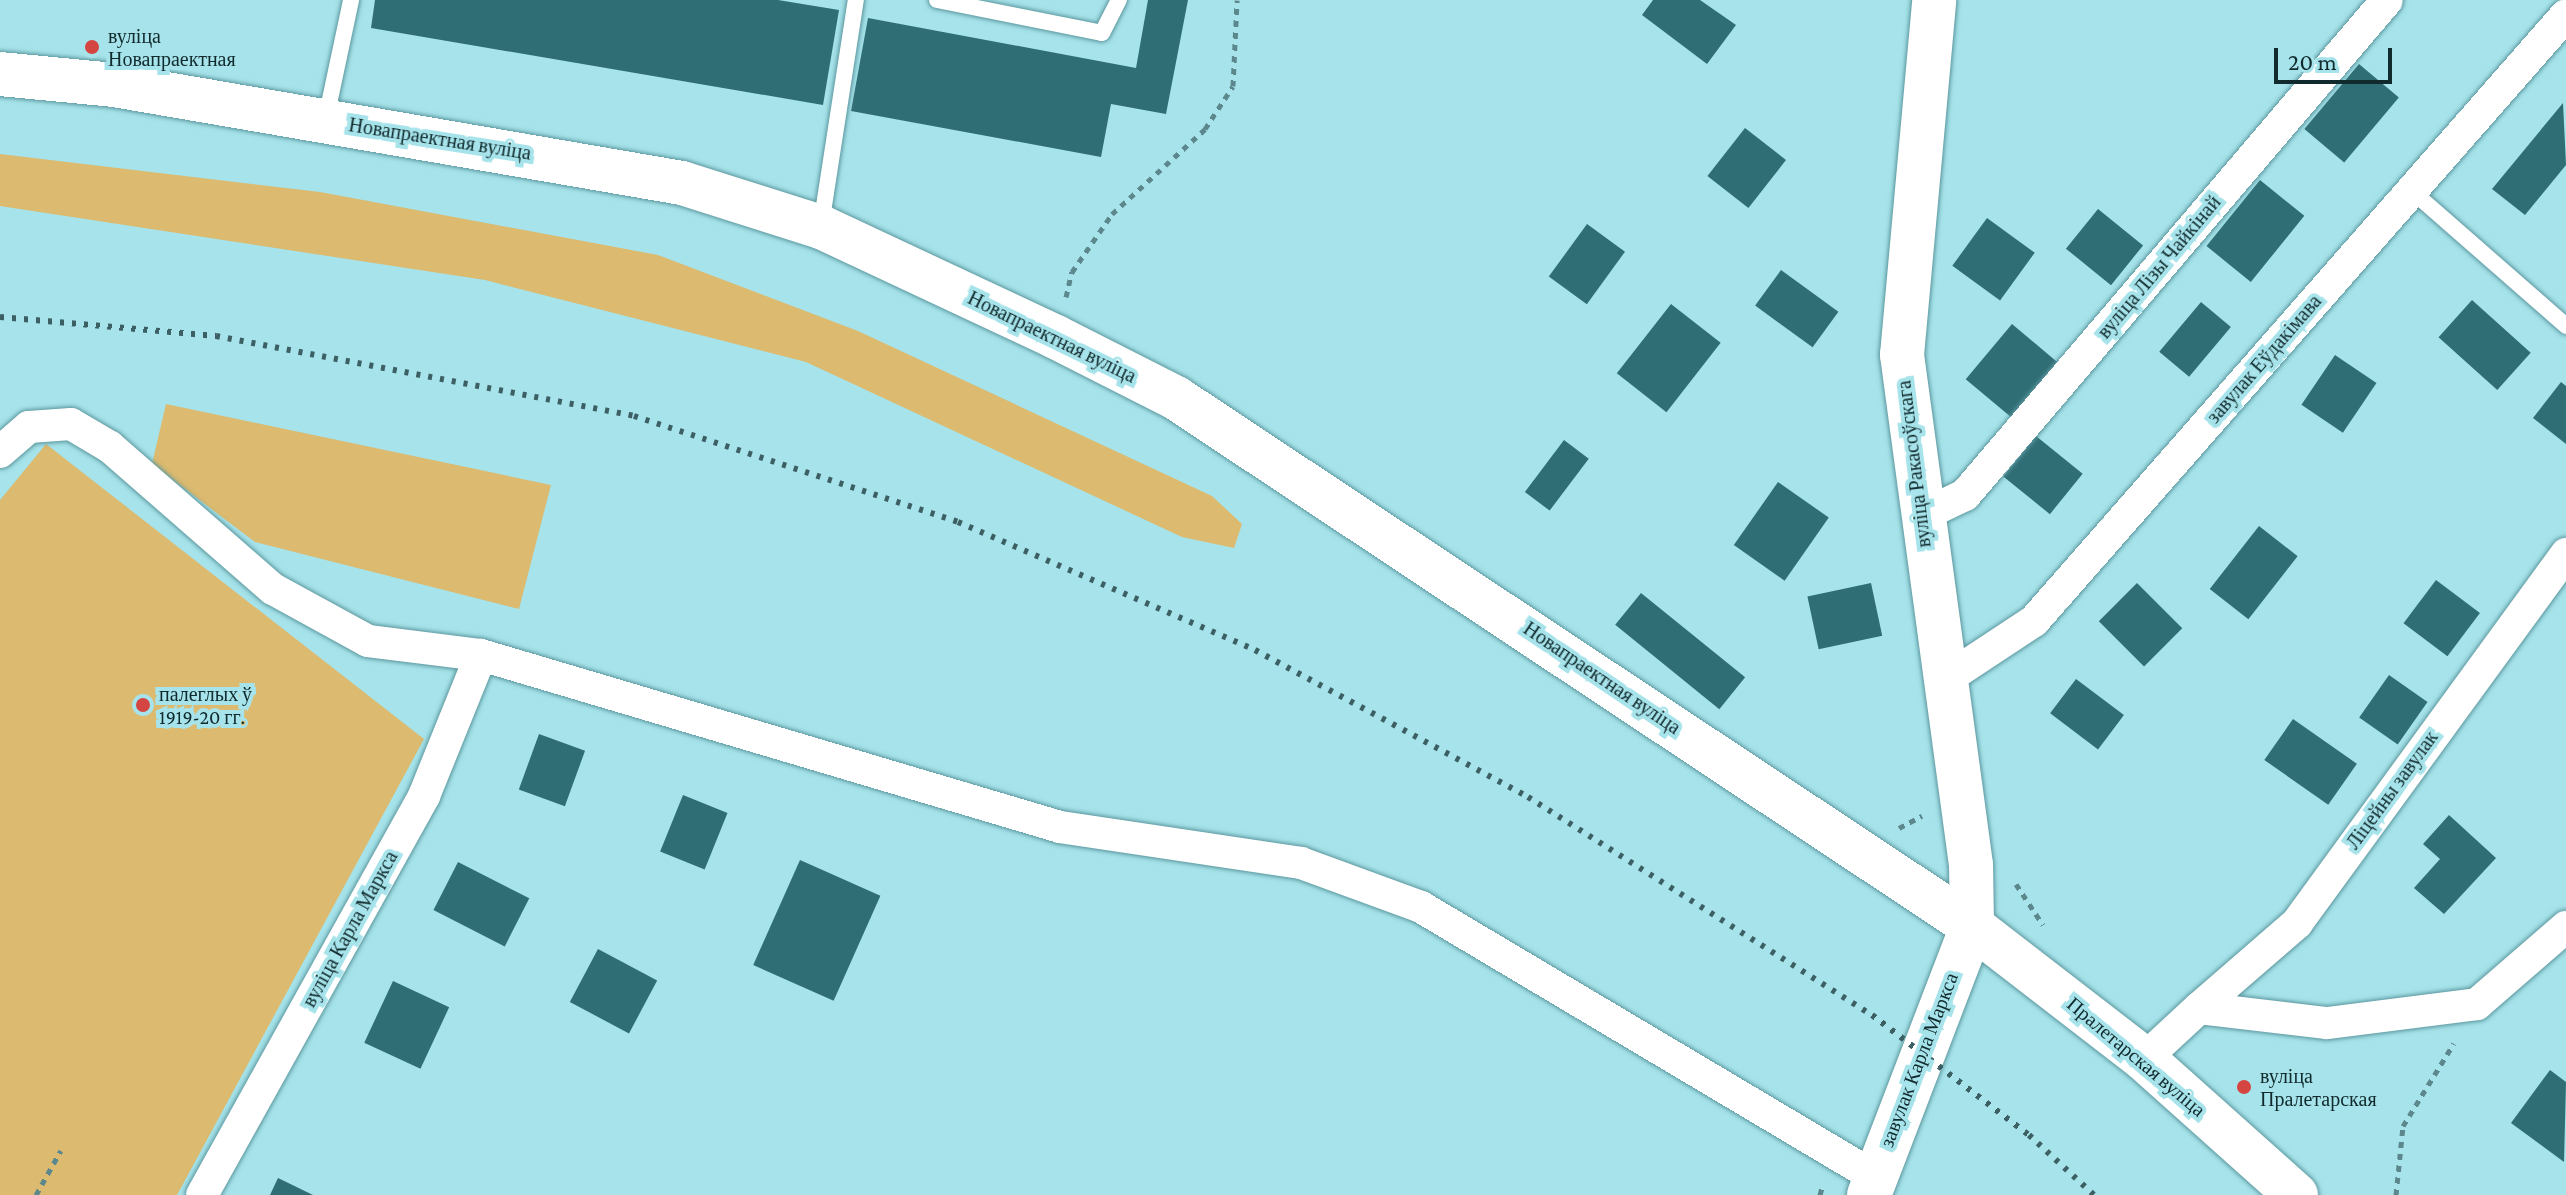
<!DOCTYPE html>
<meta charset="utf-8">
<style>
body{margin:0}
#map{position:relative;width:2566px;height:1195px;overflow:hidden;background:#a6e3ea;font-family:"Crimson Pro",serif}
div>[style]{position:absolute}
.green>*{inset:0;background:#dcba6f}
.building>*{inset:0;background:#306e75;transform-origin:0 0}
.path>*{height:5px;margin-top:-2.5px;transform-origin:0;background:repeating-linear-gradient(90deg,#5c888d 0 6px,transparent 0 12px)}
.roads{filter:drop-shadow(0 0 2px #5c979e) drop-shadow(0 0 2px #5c979e)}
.lane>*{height:16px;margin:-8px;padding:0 8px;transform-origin:8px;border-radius:8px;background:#fff}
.street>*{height:32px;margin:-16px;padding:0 16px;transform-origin:16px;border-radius:16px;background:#fff}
.secondary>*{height:44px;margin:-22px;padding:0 22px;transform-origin:22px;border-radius:22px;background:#fff}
.rail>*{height:6px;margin-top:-3px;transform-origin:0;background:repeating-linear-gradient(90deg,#3b5f63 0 4px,transparent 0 12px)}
.dots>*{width:22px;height:22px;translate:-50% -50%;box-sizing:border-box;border:4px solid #a6e3ea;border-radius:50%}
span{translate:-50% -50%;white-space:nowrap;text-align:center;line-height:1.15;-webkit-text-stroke:8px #a6e3ea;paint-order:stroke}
.poi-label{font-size:20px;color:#112a2d}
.left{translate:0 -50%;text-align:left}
.street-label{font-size:20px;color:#112a2d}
.scale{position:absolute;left:2274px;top:48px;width:118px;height:36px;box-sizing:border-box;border:4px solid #112a2d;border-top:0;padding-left:10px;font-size:24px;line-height:28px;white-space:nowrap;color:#112a2d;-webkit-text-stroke:6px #a6e3ea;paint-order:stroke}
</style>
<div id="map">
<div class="green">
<div style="clip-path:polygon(0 154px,320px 192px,658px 255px,858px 331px,1212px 496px,1242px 524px,1234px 548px,1182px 537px,806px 362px,485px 280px,0 206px)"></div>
<div style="clip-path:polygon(166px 404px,551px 485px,519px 609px,255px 542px,152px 464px)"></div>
<div style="clip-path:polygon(46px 444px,424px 739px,177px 1195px,0 1195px,0 500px)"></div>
</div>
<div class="building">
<div style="clip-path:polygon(375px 0,778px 0,839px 10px,823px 105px,371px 28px)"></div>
<div style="clip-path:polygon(1148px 0,1188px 0,1166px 114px,1111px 104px,1101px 157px,851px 111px,868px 18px,1136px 68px)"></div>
<div style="clip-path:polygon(1653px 0,1700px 0,1736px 25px,1707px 64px,1642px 15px)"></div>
<div style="left:2359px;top:64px;width:52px;height:85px;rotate:40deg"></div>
<div style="clip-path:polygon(2563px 103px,2566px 165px,2525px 215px,2492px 189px)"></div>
<div style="left:1745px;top:128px;width:52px;height:61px;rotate:38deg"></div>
<div style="left:2260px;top:180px;width:57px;height:85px;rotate:39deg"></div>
<div style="left:2098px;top:209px;width:58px;height:51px;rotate:39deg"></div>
<div style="left:1987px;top:218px;width:59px;height:59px;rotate:36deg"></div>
<div style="left:1587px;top:224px;width:47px;height:65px;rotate:36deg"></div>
<div style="left:1781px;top:270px;width:71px;height:44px;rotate:36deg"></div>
<div style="left:2472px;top:300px;width:79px;height:50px;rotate:42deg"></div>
<div style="left:2201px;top:302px;width:39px;height:65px;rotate:40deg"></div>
<div style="left:1671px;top:304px;width:63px;height:88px;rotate:38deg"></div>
<div style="left:2012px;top:324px;width:59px;height:72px;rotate:40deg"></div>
<div style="left:2335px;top:355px;width:50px;height:60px;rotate:34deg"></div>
<div style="clip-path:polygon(2561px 382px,2566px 386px,2566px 444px,2533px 418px)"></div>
<div style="left:2036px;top:436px;width:60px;height:52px;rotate:39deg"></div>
<div style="left:1564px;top:440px;width:31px;height:65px;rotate:37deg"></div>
<div style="left:1778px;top:482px;width:62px;height:77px;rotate:35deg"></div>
<div style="left:2259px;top:526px;width:49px;height:80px;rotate:38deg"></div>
<div style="left:2436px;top:580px;width:55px;height:54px;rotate:37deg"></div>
<div style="left:1871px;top:583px;width:54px;height:65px;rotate:78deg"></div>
<div style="left:2137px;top:583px;width:64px;height:54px;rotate:45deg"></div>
<div style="left:1641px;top:593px;width:134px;height:41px;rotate:39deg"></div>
<div style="left:2389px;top:675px;width:47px;height:52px;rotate:35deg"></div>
<div style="left:2076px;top:679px;width:60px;height:43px;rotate:37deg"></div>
<div style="left:2293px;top:719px;width:78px;height:50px;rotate:35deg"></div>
<div style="left:539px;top:734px;width:49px;height:59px;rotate:20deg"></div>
<div style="left:683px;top:795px;width:48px;height:61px;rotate:22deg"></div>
<div style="clip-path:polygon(2449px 815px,2496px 858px,2444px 914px,2414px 888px,2440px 859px,2423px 844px)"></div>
<div style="left:800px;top:860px;width:88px;height:115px;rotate:24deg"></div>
<div style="left:458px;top:862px;width:80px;height:54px;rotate:27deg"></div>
<div style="left:598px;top:949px;width:67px;height:60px;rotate:28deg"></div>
<div style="left:393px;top:981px;width:62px;height:68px;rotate:25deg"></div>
<div style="clip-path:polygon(2550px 1070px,2566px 1082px,2564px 1162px,2511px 1123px)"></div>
<div style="clip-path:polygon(278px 1178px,313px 1195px,270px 1195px)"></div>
</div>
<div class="path">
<div style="left:1066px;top:297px;width:26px;rotate:-77deg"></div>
<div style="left:1072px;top:272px;width:70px;rotate:-55.4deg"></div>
<div style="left:1112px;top:214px;width:126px;rotate:-42.4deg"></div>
<div style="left:1205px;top:129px;width:51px;rotate:-56.9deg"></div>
<div style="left:1233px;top:86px;width:86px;rotate:-87.3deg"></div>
<div style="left:1899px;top:828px;width:26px;rotate:-28deg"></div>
<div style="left:2016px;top:884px;width:49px;rotate:56.6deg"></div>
<div style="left:36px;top:1195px;width:51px;rotate:-60.9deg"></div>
<div style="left:1820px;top:1195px;width:11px;rotate:-75deg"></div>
<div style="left:2396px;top:1195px;width:69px;rotate:-84.2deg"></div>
<div style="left:2403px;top:1126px;width:97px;rotate:-58.4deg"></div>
</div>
<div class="roads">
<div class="lane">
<div style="left:937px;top:0;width:168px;rotate:11.3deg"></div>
<div style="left:1102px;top:33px;width:37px;rotate:-63deg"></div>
<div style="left:326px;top:118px;width:121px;rotate:-78deg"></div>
<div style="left:2412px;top:191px;width:205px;rotate:41.2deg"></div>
<div style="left:821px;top:225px;width:228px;rotate:-81.2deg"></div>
</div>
<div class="street">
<div style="left:0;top:452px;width:38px;rotate:-41deg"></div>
<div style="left:29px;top:427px;width:42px;rotate:-4.1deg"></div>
<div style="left:71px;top:424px;width:45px;rotate:30.5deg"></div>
<div style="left:110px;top:447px;width:216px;rotate:41.1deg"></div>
<div style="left:273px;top:589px;width:108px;rotate:28.7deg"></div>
<div style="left:368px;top:641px;width:114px;rotate:7.1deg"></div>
<div style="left:481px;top:655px;width:604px;rotate:16.54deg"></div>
<div style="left:1060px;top:827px;width:244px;rotate:8.5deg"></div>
<div style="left:1301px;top:863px;width:128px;rotate:20.1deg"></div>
<div style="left:1421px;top:907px;width:528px;rotate:30.74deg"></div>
<div style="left:1919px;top:517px;width:51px;rotate:-25.6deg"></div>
<div style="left:1965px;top:495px;width:650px;rotate:-49.55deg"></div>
<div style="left:1943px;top:681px;width:109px;rotate:-33.4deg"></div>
<div style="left:2034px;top:621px;width:806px;rotate:-48.72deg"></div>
<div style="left:2199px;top:1008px;width:130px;rotate:-40.9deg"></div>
<div style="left:2297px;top:923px;width:457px;rotate:-53.9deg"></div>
<div style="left:2144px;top:1059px;width:75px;rotate:-42.8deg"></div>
<div style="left:2199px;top:1008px;width:129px;rotate:6.7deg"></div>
<div style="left:2327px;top:1023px;width:151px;rotate:-7.2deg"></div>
<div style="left:2477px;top:1004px;width:118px;rotate:-40.9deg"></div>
<div style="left:202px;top:1195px;width:457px;rotate:-60.9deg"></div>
<div style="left:424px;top:796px;width:152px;rotate:-68deg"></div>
</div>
<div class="secondary">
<div style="left:0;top:74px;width:115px;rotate:5.5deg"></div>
<div style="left:114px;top:85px;width:576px;rotate:9.79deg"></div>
<div style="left:682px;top:183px;width:146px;rotate:17.6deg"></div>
<div style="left:821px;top:227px;width:259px;rotate:25.1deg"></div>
<div style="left:1056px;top:337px;width:135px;rotate:26.9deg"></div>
<div style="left:1176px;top:398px;width:955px;rotate:33.56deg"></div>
<div style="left:1972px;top:926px;width:217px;rotate:37.7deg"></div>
<div style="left:2144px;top:1059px;width:204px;rotate:41.8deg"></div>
<div style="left:1869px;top:1195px;width:288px;rotate:-69deg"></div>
<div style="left:1972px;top:926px;width:61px;rotate:-90.9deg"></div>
<div style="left:1971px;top:865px;width:515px;rotate:-97.7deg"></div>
<div style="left:1902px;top:355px;width:356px;rotate:-84.8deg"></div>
</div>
</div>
<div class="rail">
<div style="left:0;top:317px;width:217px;rotate:5deg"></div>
<div style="left:216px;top:336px;width:426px;rotate:10.8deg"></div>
<div style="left:634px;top:416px;width:341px;rotate:18.1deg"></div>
<div style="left:958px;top:522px;width:323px;rotate:23.3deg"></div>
<div style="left:1255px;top:650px;width:310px;rotate:28.3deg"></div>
<div style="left:1528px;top:797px;width:407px;rotate:32.4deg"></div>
<div style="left:1872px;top:1015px;width:198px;rotate:37.4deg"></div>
<div style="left:2029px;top:1135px;width:88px;rotate:42.7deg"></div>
</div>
<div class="dots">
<div style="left:92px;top:47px;background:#d54643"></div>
<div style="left:143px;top:705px;background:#d54643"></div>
<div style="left:2244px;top:1087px;background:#d54643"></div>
</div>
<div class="poi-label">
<span class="left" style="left:108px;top:48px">вуліца<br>Новапраектная</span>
<span class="left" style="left:159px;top:706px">палеглых ў<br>1919-20 гг.</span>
<span class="left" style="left:2260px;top:1088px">вуліца<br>Пралетарская</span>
</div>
<div class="street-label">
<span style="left:440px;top:139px;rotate:9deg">Новапраектная вуліца</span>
<span style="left:2159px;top:267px;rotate:-50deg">вуліца Лізы Чайкінай</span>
<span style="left:1052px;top:337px;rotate:26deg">Новапраектная вуліца</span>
<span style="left:2264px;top:359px;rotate:-49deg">завулак Еўдакімава</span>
<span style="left:1914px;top:464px;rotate:-97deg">вуліца Ракасоўскага</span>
<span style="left:1602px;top:678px;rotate:34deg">Новапраектная вуліца</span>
<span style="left:2392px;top:790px;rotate:-54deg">Ліцейны завулак</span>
<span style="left:350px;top:929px;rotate:-61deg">вуліца Карла Маркса</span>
<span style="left:2136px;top:1057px;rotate:40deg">Пралетарская вуліца</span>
<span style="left:1919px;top:1060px;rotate:-69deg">завулак Карла Маркса</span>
</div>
<div class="scale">20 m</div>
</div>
